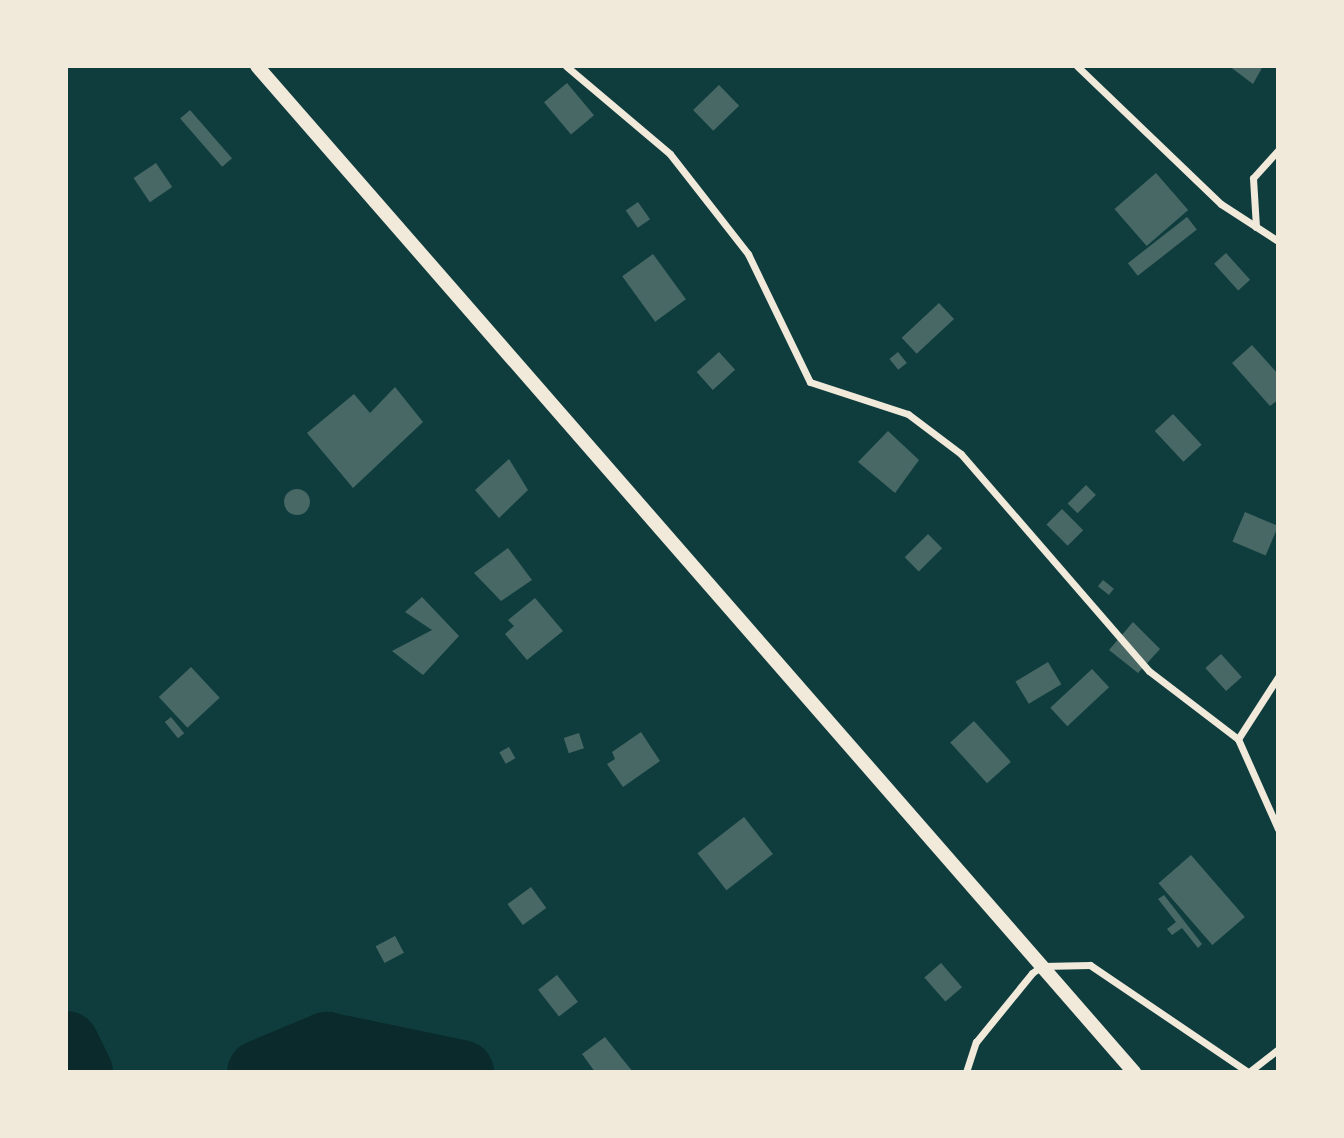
<!DOCTYPE html>
<style>
body{margin:0}
#map{position:relative;width:1344px;height:1138px;overflow:hidden;background:#0f3d3e;font-family:"DM Sans",sans-serif}
div>[style]{position:absolute}
.river>*{height:65px;margin:-32.5px;padding:0 32.5px;transform-origin:32.5px;border-radius:32.5px;background:#0a2a2b}
.building>*{inset:0;background:#486865;transform-origin:0 0}
.round{border-radius:50%}
.minor>*{height:7px;margin:-3.5px;padding:0 3.5px;transform-origin:3.5px;border-radius:3.5px;background:#f1e9da}
.secondary>*{height:14px;margin:-7px;padding:0 7px;transform-origin:7px;border-radius:7px;background:#f1e9da}
span{translate:-50% -50%;white-space:nowrap;text-align:center;line-height:1.15;-webkit-text-stroke:5px #f1e9da;paint-order:stroke}
.frame{position:absolute;inset:0;border:68px solid #f1e9da;pointer-events:none}
</style>
<div id="map">
<div class="river">
<div style="left:66px;top:1043px;width:32px;rotate:64deg"></div>
<div style="left:259px;top:1072px;width:73px;rotate:-22.7deg"></div>
<div style="left:326px;top:1044px;width:138px;rotate:11.7deg"></div>
</div>
<div class="building">
<div style="clip-path:polygon(1229px 66px,1263px 66px,1253px 84px)"></div>
<div style="left:567px;top:83px;width:42px;height:30px;rotate:50deg"></div>
<div style="left:719px;top:85px;width:29px;height:36px;rotate:46deg"></div>
<div style="left:190px;top:110px;width:64px;height:13px;rotate:49deg"></div>
<div style="left:156px;top:163px;width:29px;height:27px;rotate:56deg"></div>
<div style="left:1156px;top:173px;width:49px;height:55px;rotate:49deg"></div>
<div style="left:638px;top:202px;width:21px;height:15px;rotate:55deg"></div>
<div style="left:1187px;top:217px;width:16px;height:75px;rotate:52deg"></div>
<div style="left:1226px;top:253px;width:36px;height:16px;rotate:48deg"></div>
<div style="left:653px;top:254px;width:56px;height:38px;rotate:54deg"></div>
<div style="left:939px;top:303px;width:22px;height:51px;rotate:47deg"></div>
<div style="clip-path:polygon(1252px 345px,1278px 374px,1278px 400px,1270px 406px,1232px 363px)"></div>
<div style="left:719px;top:352px;width:24px;height:30px;rotate:48deg"></div>
<div style="left:898px;top:352px;width:14px;height:11px;rotate:51deg"></div>
<div style="clip-path:polygon(395px 387px,423px 422px,353px 488px,307px 433px,354px 394px,370px 413px)"></div>
<div style="left:1173px;top:414px;width:42px;height:25px;rotate:47deg"></div>
<div style="clip-path:polygon(888px 431px,919px 460px,895px 493px,858px 462px)"></div>
<div style="clip-path:polygon(509px 459px,528px 490px,499px 518px,475px 490px)"></div>
<div style="left:1086px;top:485px;width:14px;height:26px;rotate:45deg"></div>
<div class="round" style="left:284px;top:489px;width:26px;height:26px"></div>
<div style="left:1062px;top:509px;width:30px;height:22px;rotate:45deg"></div>
<div style="left:1245px;top:512px;width:36px;height:32px;rotate:23deg"></div>
<div style="left:928px;top:534px;width:20px;height:33px;rotate:45deg"></div>
<div style="clip-path:polygon(508px 548px,532px 580px,501px 601px,474px 573px)"></div>
<div style="left:1103px;top:580px;width:14px;height:8px;rotate:39deg"></div>
<div style="clip-path:polygon(422px 597px,459px 636px,423px 675px,392px 651px,432px 630px,405px 612px)"></div>
<div style="clip-path:polygon(535px 598px,563px 631px,527px 660px,505px 634px,514px 626px,508px 620px)"></div>
<div style="clip-path:polygon(1133px 622px,1160px 649px,1138px 673px,1109px 650px)"></div>
<div style="left:1221px;top:654px;width:31px;height:21px;rotate:48deg"></div>
<div style="left:1048px;top:662px;width:26px;height:38px;rotate:59deg"></div>
<div style="left:191px;top:667px;width:42px;height:44px;rotate:47deg"></div>
<div style="left:1092px;top:669px;width:25px;height:57px;rotate:47deg"></div>
<div style="left:171px;top:717px;width:21px;height:8px;rotate:51deg"></div>
<div style="left:974px;top:721px;width:55px;height:32px;rotate:48deg"></div>
<div style="clip-path:polygon(641px 732px,660px 761px,623px 787px,607px 764px,615px 759px,612px 752px)"></div>
<div style="left:579px;top:733px;width:16px;height:16px;rotate:72deg"></div>
<div style="left:509px;top:747px;width:13px;height:11px;rotate:61deg"></div>
<div style="left:744px;top:817px;width:47px;height:59px;rotate:52deg"></div>
<div style="left:1191px;top:855px;width:82px;height:43px;rotate:49deg"></div>
<div style="left:531px;top:887px;width:26px;height:29px;rotate:54deg"></div>
<div style="clip-path:polygon(1164px 895px,1202px 944px,1198px 948px,1182px 928px,1172px 935px,1167px 929px,1176px 922px,1158px 899px)"></div>
<div style="left:395px;top:936px;width:19px;height:22px;rotate:62deg"></div>
<div style="left:941px;top:963px;width:32px;height:22px;rotate:49deg"></div>
<div style="left:557px;top:975px;width:34px;height:24px;rotate:52deg"></div>
<div style="clip-path:polygon(605px 1037px,620px 1056px,633px 1072px,595px 1072px,582px 1054px)"></div>
</div>
<div class="minor">
<div style="left:566px;top:66px;width:136px;rotate:40.2deg"></div>
<div style="left:670px;top:154px;width:127px;rotate:52deg"></div>
<div style="left:748px;top:254px;width:142px;rotate:64.2deg"></div>
<div style="left:810px;top:382px;width:103px;rotate:18.1deg"></div>
<div style="left:908px;top:414px;width:66px;rotate:37deg"></div>
<div style="left:961px;top:454px;width:287px;rotate:49.1deg"></div>
<div style="left:1149px;top:671px;width:112px;rotate:37.4deg"></div>
<div style="left:1238px;top:739px;width:98px;rotate:66deg"></div>
<div style="left:1077px;top:66px;width:199px;rotate:43.8deg"></div>
<div style="left:1221px;top:204px;width:68px;rotate:33deg"></div>
<div style="left:1256px;top:227px;width:49px;rotate:-93.5deg"></div>
<div style="left:1253px;top:178px;width:38px;rotate:-48deg"></div>
<div style="left:1238px;top:739px;width:74px;rotate:-57.2deg"></div>
<div style="left:966px;top:1072px;width:32px;rotate:-72deg"></div>
<div style="left:976px;top:1042px;width:89px;rotate:-50.9deg"></div>
<div style="left:1032px;top:973px;width:12px;rotate:-35deg"></div>
<div style="left:1042px;top:966px;width:48px;rotate:-1.2deg"></div>
<div style="left:1090px;top:965px;width:191px;rotate:34.1deg"></div>
<div style="left:1249px;top:1072px;width:37px;rotate:-38deg"></div>
</div>
<div class="secondary">
<div style="left:257px;top:66px;width:1335px;rotate:48.92deg"></div>
</div>
<div class="frame"></div>
</div>
